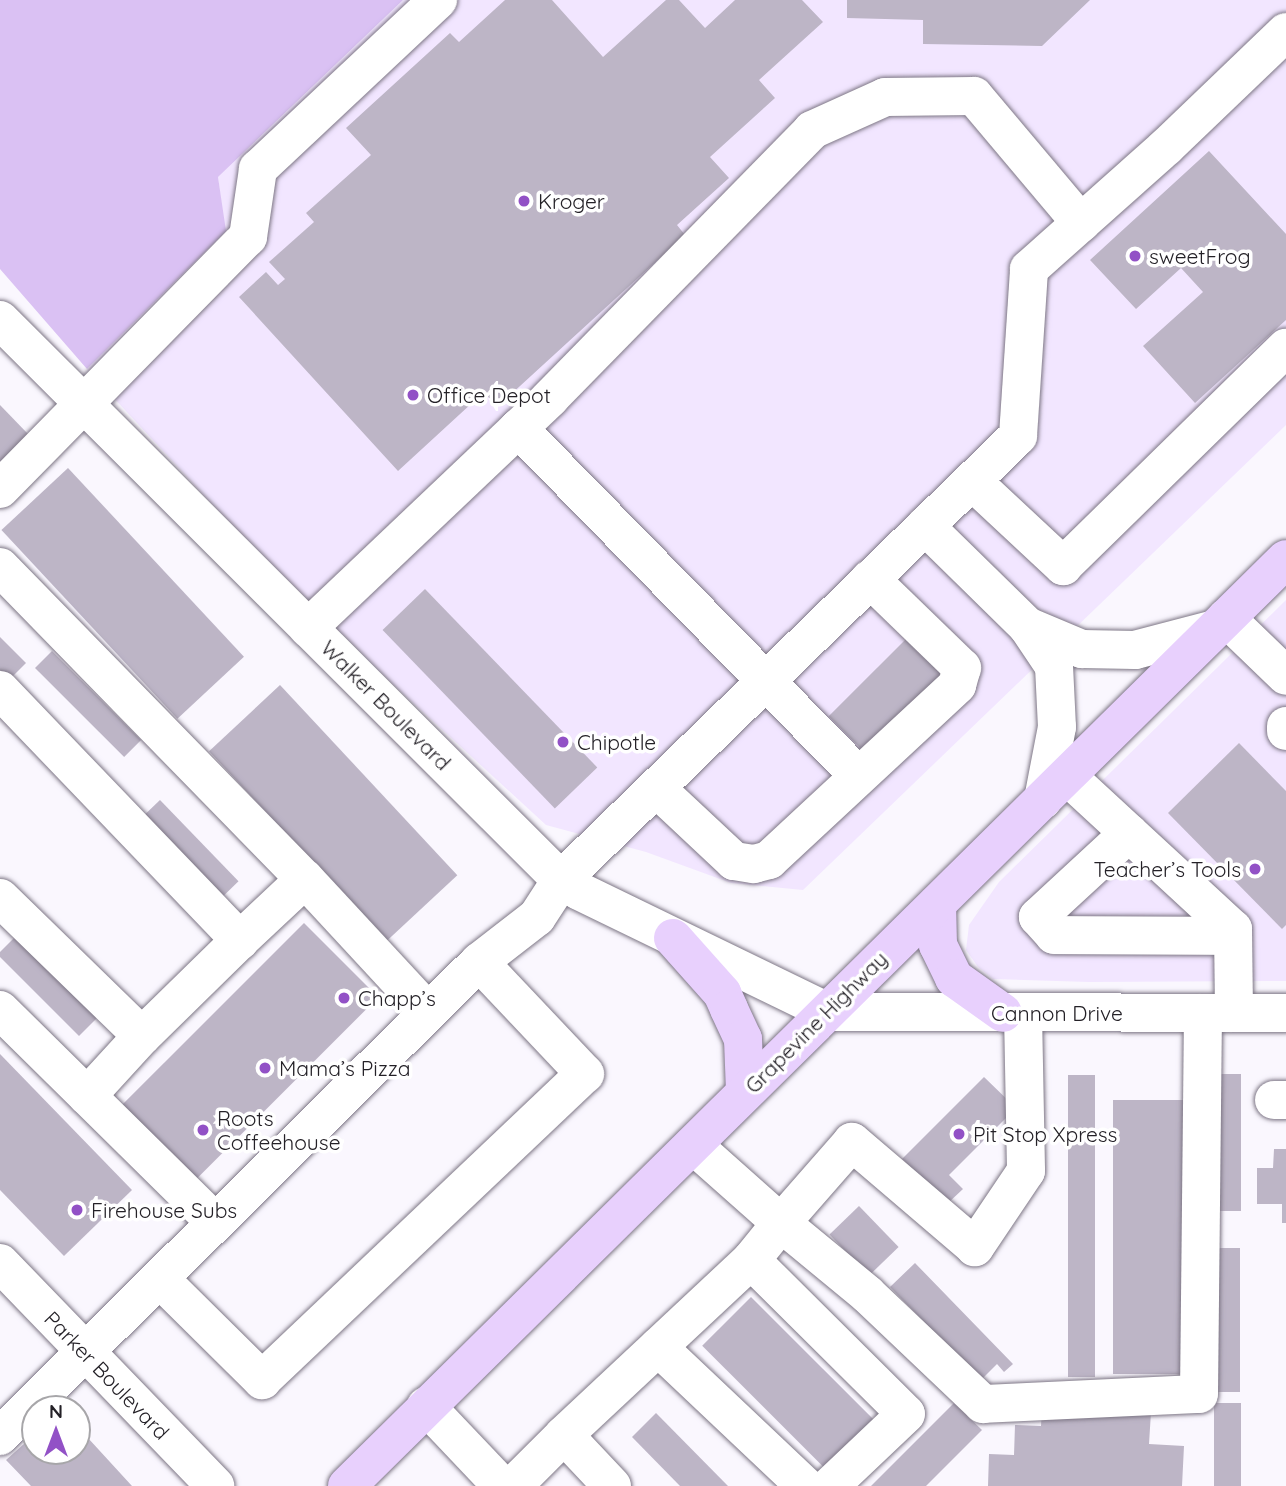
<!DOCTYPE html>
<meta charset="utf-8">
<style>
body{margin:0}
#map{position:relative;width:1286px;height:1486px;overflow:hidden;background:#faf7fe;font-family:Quicksand,sans-serif}
div>[style]{position:absolute}
.built>*{inset:0;background:#f2e6ff}
.green>*{inset:0;background:#dac1f3}
.building>*{inset:0;background:#bdb5c6;transform-origin:0 0}
.roads{filter:drop-shadow(0 0 2px #7d7685) drop-shadow(0 0 2px #7d7685)}
.minor>*{height:38px;margin:-19px;padding:0 19px;transform-origin:19px;border-radius:19px;background:#fff}
.major>*{height:38px;margin:-19px;padding:0 19px;transform-origin:19px;border-radius:19px;background:#e8d0fd}
.dots>*{width:19px;height:19px;translate:-50% -50%;box-sizing:border-box;border:4px solid #fff;border-radius:50%}
span{translate:-50% -50%;white-space:nowrap;text-align:center;line-height:1.15;-webkit-text-stroke:7px #fff;paint-order:stroke}
.poi-label{font-size:21px;color:#242127}
.left{translate:0 -50%;text-align:left}
.right{translate:-100% -50%;text-align:right}
.street-label{font-size:21px;color:#242127}
.north{position:absolute;left:21px;top:1395px;width:70px;height:70px;box-sizing:border-box;background:#fff;border:2px solid #a7a6a9;border-radius:50%;rotate:0deg;font-size:19px;font-weight:700;line-height:28px;text-align:center;color:#242127}
.north::after{content:'';display:block;margin:auto;width:24px;height:32px;background:#9251c6;clip-path:polygon(50% 0,100% 100%,50% 72%,0 100%)}
</style>
<div id="map">
<div class="built">
<div style="clip-path:polygon(403px 0,1286px 0,1286px 425px,803px 890px,731px 883px,646px 852px,546px 825px,300px 599px,87px 369px,225px 231px,218px 177px)"></div>
<div style="clip-path:polygon(1286px 600px,1286px 981px,1089px 982px,993px 979px,978px 967px,966px 950px,969px 925px,999px 882px)"></div>
</div>
<div class="green">
<div style="clip-path:polygon(0 0,403px 0,218px 177px,226px 231px,87px 369px,0 269px)"></div>
</div>
<div class="building">
<div style="clip-path:polygon(505px 0,552px 0,603px 57px,666px 0,679px 0,705px 28px,735px 0,802px 0,823px 22px,759px 80px,775px 98px,710px 157px,729px 178px,677px 225px,685px 235px,497px 407px,484px 392px,398px 471px,239px 297px,266px 272px,278px 285px,285px 279px,269px 262px,314px 222px,306px 213px,371px 155px,346px 128px,450px 33px,459px 42px)"></div>
<div style="clip-path:polygon(847px 0,1090px 0,1042px 46px,923px 44px,923px 20px,847px 18px)"></div>
<div style="clip-path:polygon(1209px 151px,1286px 234px,1286px 320px,1195px 403px,1143px 346px,1203px 292px,1181px 268px,1136px 309px,1090px 260px)"></div>
<div style="clip-path:polygon(0 405px,29px 435px,0 463px)"></div>
<div style="left:68px;top:468px;width:258px;height:91px;rotate:47deg"></div>
<div style="left:425px;top:589px;width:248px;height:59px;rotate:46deg"></div>
<div style="left:910px;top:635px;width:55px;height:115px;rotate:45deg"></div>
<div style="clip-path:polygon(0 637px,26px 663px,10px 679px,0 670px)"></div>
<div style="left:52px;top:651px;width:126px;height:24px;rotate:45deg"></div>
<div style="left:280px;top:685px;width:260px;height:97px;rotate:47deg"></div>
<div style="clip-path:polygon(1239px 743px,1286px 791px,1286px 925px,1282px 929px,1168px 813px)"></div>
<div style="left:160px;top:800px;width:113px;height:25px;rotate:46deg"></div>
<div style="left:304px;top:923px;width:105px;height:261px;rotate:45deg"></div>
<div style="clip-path:polygon(15px 937px,97px 1018px,79px 1036px,0 957px,0 952px)"></div>
<div style="clip-path:polygon(0 1054px,132px 1190px,64px 1256px,0 1190px)"></div>
<div style="left:1213px;top:1074px;width:28px;height:137px"></div>
<div style="left:1068px;top:1075px;width:27px;height:302px"></div>
<div style="clip-path:polygon(984px 1077px,1016px 1108px,949px 1175px,963px 1189px,947px 1204px,902px 1159px)"></div>
<div style="left:1113px;top:1100px;width:71px;height:274px"></div>
<div style="clip-path:polygon(1274px 1149px,1286px 1149px,1286px 1223px,1282px 1223px,1282px 1204px,1257px 1204px,1257px 1168px,1273px 1168px)"></div>
<div style="left:859px;top:1206px;width:57px;height:41px;rotate:46deg"></div>
<div style="left:1214px;top:1248px;width:26px;height:144px"></div>
<div style="clip-path:polygon(915px 1263px,1013px 1364px,1004px 1372px,997px 1364px,981px 1380px,890px 1287px)"></div>
<div style="left:751px;top:1297px;width:185px;height:69px;rotate:45deg"></div>
<div style="clip-path:polygon(954px 1403px,982px 1430px,926px 1486px,871px 1486px)"></div>
<div style="left:1214px;top:1403px;width:27px;height:83px"></div>
<div style="clip-path:polygon(1042px 1407px,1151px 1412px,1149px 1444px,1184px 1446px,1182px 1486px,988px 1486px,989px 1454px,1014px 1455px,1015px 1425px,1041px 1426px)"></div>
<div style="clip-path:polygon(656px 1413px,728px 1486px,680px 1486px,632px 1437px)"></div>
<div style="clip-path:polygon(77px 1426px,132px 1486px,31px 1486px,6px 1460px,35px 1434px,35px 1451px,77px 1451px)"></div>
</div>
<div class="roads">
<div class="minor">
<div style="left:0;top:320px;width:793px;rotate:44.95deg"></div>
<div style="left:561px;top:880px;width:21px;rotate:31deg"></div>
<div style="left:579px;top:891px;width:277px;rotate:25.9deg"></div>
<div style="left:828px;top:1012px;width:458px;rotate:0.1deg"></div>
<div style="left:518px;top:428px;width:487px;rotate:45.6deg"></div>
<div style="left:972px;top:481px;width:125px;rotate:43deg"></div>
<div style="left:1063px;top:566px;width:312px;rotate:-44.4deg"></div>
<div style="left:0;top:489px;width:354px;rotate:-45.5deg"></div>
<div style="left:248px;top:237px;width:69px;rotate:-81.6deg"></div>
<div style="left:258px;top:169px;width:247px;rotate:-43.2deg"></div>
<div style="left:925px;top:526px;width:143px;rotate:44.4deg"></div>
<div style="left:1027px;top:626px;width:48px;rotate:56deg"></div>
<div style="left:1054px;top:666px;width:61px;rotate:87.2deg"></div>
<div style="left:1057px;top:727px;width:74px;rotate:100.9deg"></div>
<div style="left:0;top:567px;width:436px;rotate:45.7deg"></div>
<div style="left:305px;top:879px;width:181px;rotate:47.2deg"></div>
<div style="left:1226px;top:618px;width:83px;rotate:44deg"></div>
<div style="left:1027px;top:626px;width:60px;rotate:22.7deg"></div>
<div style="left:1082px;top:649px;width:53px;rotate:1.1deg"></div>
<div style="left:1135px;top:650px;width:83px;rotate:-14.7deg"></div>
<div style="left:308px;top:628px;width:334px;rotate:-43.5deg"></div>
<div style="left:550px;top:398px;width:375px;rotate:-45.6deg"></div>
<div style="left:812px;top:130px;width:80px;rotate:-24.3deg"></div>
<div style="left:885px;top:97px;width:89px;rotate:-0.6deg"></div>
<div style="left:974px;top:96px;width:166px;rotate:49.9deg"></div>
<div style="left:0;top:690px;width:347px;rotate:46.2deg"></div>
<div style="left:240px;top:940px;width:137px;rotate:135.6deg"></div>
<div style="left:142px;top:1036px;width:198px;rotate:-135.8deg"></div>
<div style="left:1286px;top:726px;width:5px;rotate:90deg"></div>
<div style="left:1067px;top:776px;width:226px;rotate:42.7deg"></div>
<div style="left:1233px;top:929px;width:84px;rotate:89.3deg"></div>
<div style="left:656px;top:788px;width:107px;rotate:43.1deg"></div>
<div style="left:734px;top:861px;width:20px;rotate:9deg"></div>
<div style="left:754px;top:864px;width:16px;rotate:-15deg"></div>
<div style="left:769px;top:860px;width:257px;rotate:-42.9deg"></div>
<div style="left:957px;top:685px;width:18px;rotate:-74deg"></div>
<div style="left:962px;top:668px;width:128px;rotate:-135.9deg"></div>
<div style="left:1129px;top:833px;width:124px;rotate:137.3deg"></div>
<div style="left:1038px;top:917px;width:24px;rotate:48deg"></div>
<div style="left:1054px;top:935px;width:179px;rotate:0.3deg"></div>
<div style="left:240px;top:940px;width:89px;rotate:-43.2deg"></div>
<div style="left:0;top:1010px;width:303px;rotate:44.6deg"></div>
<div style="left:1023px;top:1013px;width:158px;rotate:88.9deg"></div>
<div style="left:1026px;top:1171px;width:92px;rotate:123.9deg"></div>
<div style="left:975px;top:1247px;width:162px;rotate:-139.5deg"></div>
<div style="left:852px;top:1142px;width:108px;rotate:131.2deg"></div>
<div style="left:781px;top:1223px;width:112px;rotate:39.5deg"></div>
<div style="left:867px;top:1294px;width:160px;rotate:43.5deg"></div>
<div style="left:983px;top:1404px;width:216px;rotate:-2.7deg"></div>
<div style="left:1199px;top:1394px;width:381px;rotate:-89.4deg"></div>
<div style="left:87px;top:1096px;width:81px;rotate:-47.5deg"></div>
<div style="left:1274px;top:1100px;width:12px"></div>
<div style="left:693px;top:1145px;width:118px;rotate:41.6deg"></div>
<div style="left:781px;top:1223px;width:48px;rotate:129deg"></div>
<div style="left:751px;top:1260px;width:218px;rotate:44.8deg"></div>
<div style="left:906px;top:1414px;width:105px;rotate:136.5deg"></div>
<div style="left:0;top:1263px;width:310px;rotate:46deg"></div>
<div style="left:160px;top:1279px;width:144px;rotate:44.7deg"></div>
<div style="left:262px;top:1380px;width:445px;rotate:-43.5deg"></div>
<div style="left:585px;top:1074px;width:154px;rotate:-133.4deg"></div>
<div style="left:658px;top:1347px;width:202px;rotate:43.4deg"></div>
<div style="left:426px;top:1406px;width:110px;rotate:46.5deg"></div>
<div style="left:564px;top:1435px;width:256px;rotate:-43.1deg"></div>
<div style="left:0;top:1436px;width:674px;rotate:-44.7deg"></div>
<div style="left:479px;top:962px;width:73px;rotate:-37.8deg"></div>
<div style="left:537px;top:917px;width:44px;rotate:-57deg"></div>
<div style="left:561px;top:880px;width:637px;rotate:-44.17deg"></div>
<div style="left:1018px;top:436px;width:167px;rotate:-86.2deg"></div>
<div style="left:1029px;top:269px;width:183px;rotate:-41.7deg"></div>
<div style="left:1166px;top:147px;width:166px;rotate:-43.8deg"></div>
<div style="left:513px;top:1486px;width:72px;rotate:-45deg"></div>
<div style="left:564px;top:1435px;width:70px;rotate:46.7deg"></div>
</div>
<div class="major">
<div style="left:937px;top:904px;width:41px;rotate:88.6deg"></div>
<div style="left:938px;top:945px;width:37px;rotate:64deg"></div>
<div style="left:954px;top:978px;width:60px;rotate:35.5deg"></div>
<div style="left:673px;top:938px;width:74px;rotate:48.3deg"></div>
<div style="left:722px;top:993px;width:17px;rotate:66deg"></div>
<div style="left:729px;top:1009px;width:33px;rotate:65deg"></div>
<div style="left:743px;top:1039px;width:53px;rotate:87.8deg"></div>
<div style="left:347px;top:1486px;width:1319px;rotate:-44.63deg"></div>
</div>
</div>
<div class="dots">
<div style="left:524px;top:201px;background:#9251c6"></div>
<div style="left:1135px;top:256px;background:#9251c6"></div>
<div style="left:413px;top:395px;background:#9251c6"></div>
<div style="left:563px;top:742px;background:#9251c6"></div>
<div style="left:1255px;top:869px;background:#9251c6"></div>
<div style="left:344px;top:998px;background:#9251c6"></div>
<div style="left:265px;top:1068px;background:#9251c6"></div>
<div style="left:203px;top:1130px;background:#9251c6"></div>
<div style="left:959px;top:1134px;background:#9251c6"></div>
<div style="left:77px;top:1210px;background:#9251c6"></div>
</div>
<div class="poi-label">
<span class="left" style="left:538px;top:201px">Kroger</span>
<span class="left" style="left:1149px;top:256px">sweetFrog</span>
<span class="left" style="left:427px;top:395px">Office Depot</span>
<span class="left" style="left:577px;top:742px">Chipotle</span>
<span class="right" style="left:1241px;top:869px">Teacher’s Tools</span>
<span class="left" style="left:358px;top:998px">Chapp’s</span>
<span class="left" style="left:279px;top:1068px">Mama’s Pizza</span>
<span class="left" style="left:217px;top:1130px">Roots<br>Coffeehouse</span>
<span class="left" style="left:973px;top:1134px">Pit Stop Xpress</span>
<span class="left" style="left:91px;top:1210px">Firehouse Subs</span>
</div>
<div class="street-label">
<span style="left:386px;top:705px;rotate:45deg">Walker Boulevard</span>
<span style="left:1057px;top:1013px">Cannon Drive</span>
<span style="left:816px;top:1022px;rotate:-45deg">Grapevine Highway</span>
<span style="left:107px;top:1375px;rotate:46deg">Parker Boulevard</span>
</div>
<div class="north">N</div>
</div>
